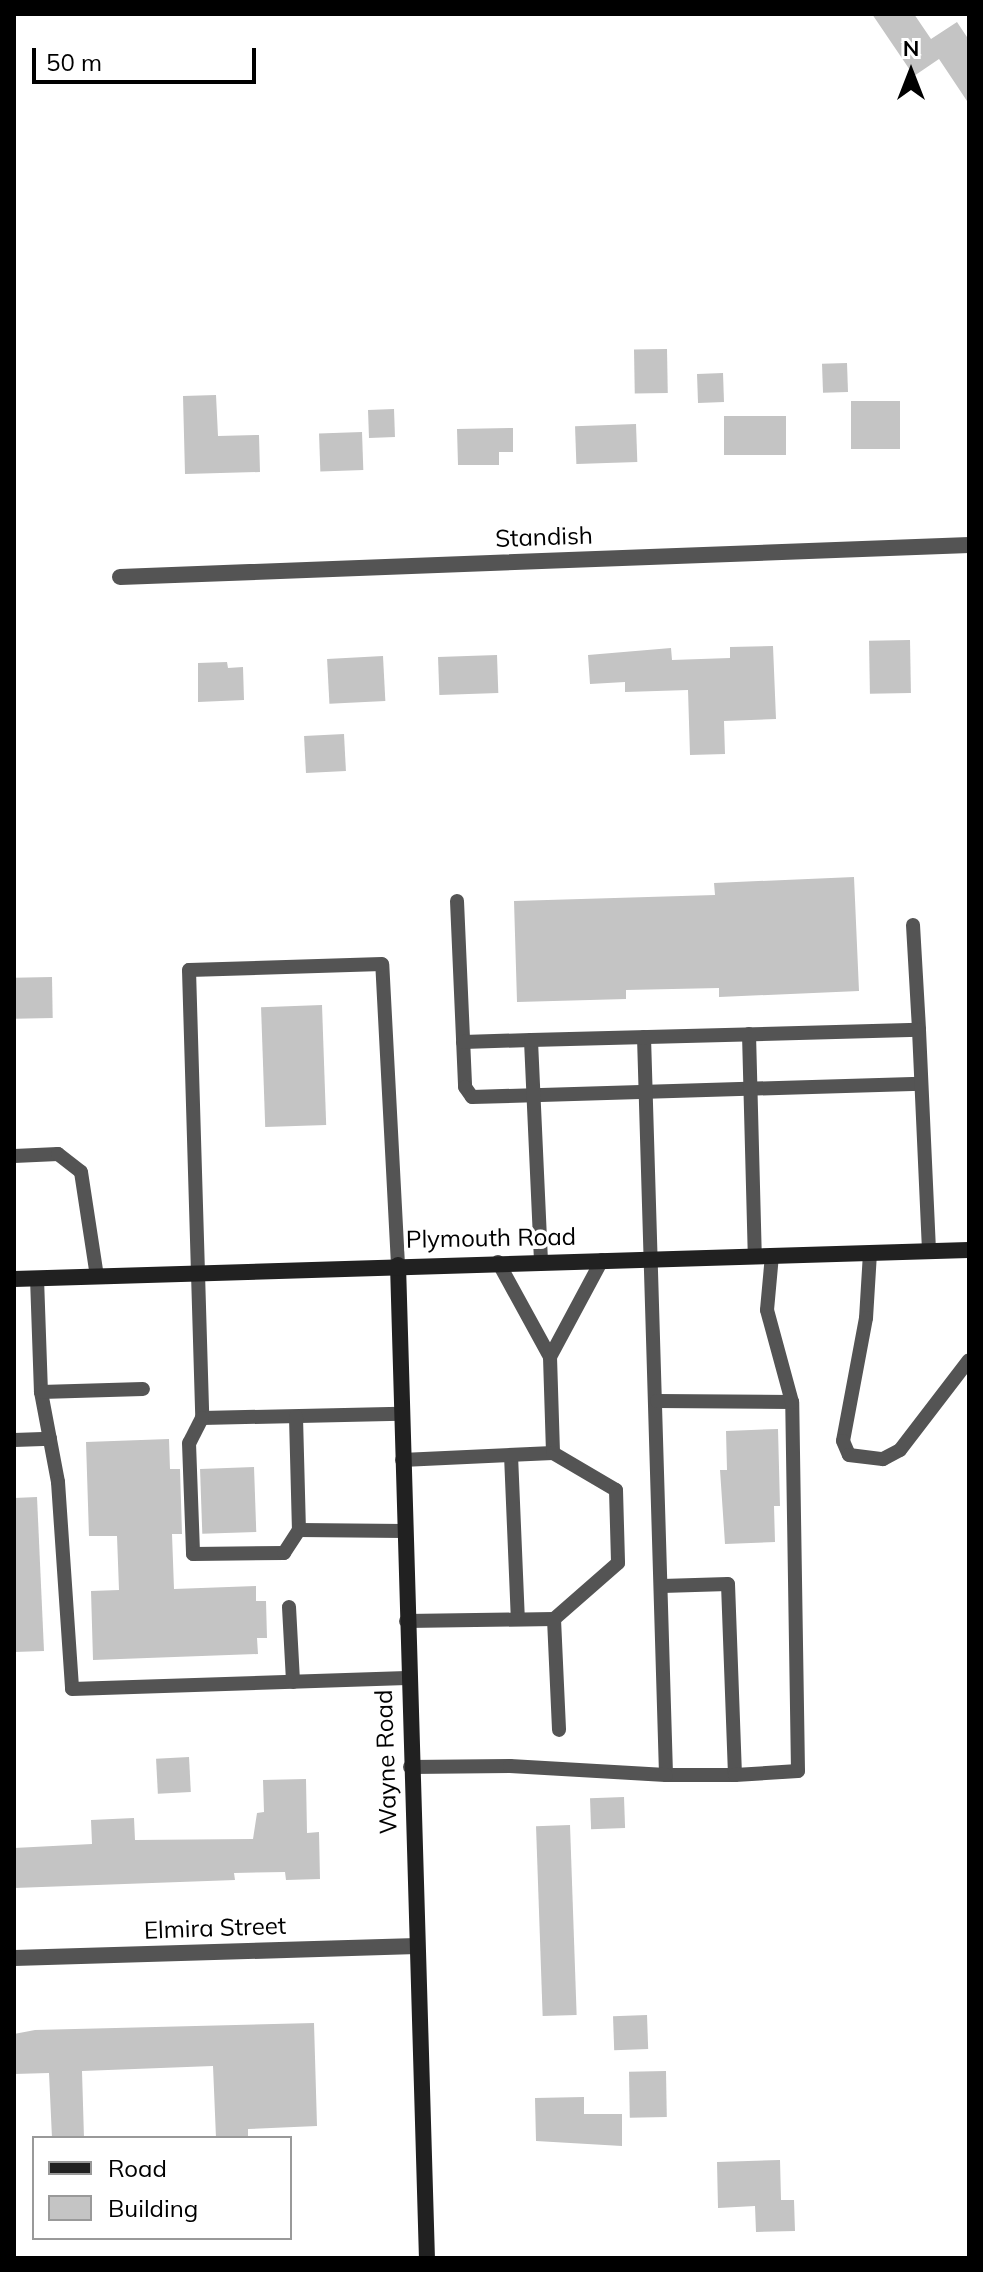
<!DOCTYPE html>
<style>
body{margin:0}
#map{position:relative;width:983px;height:2272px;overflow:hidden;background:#fff;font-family:Mulish,sans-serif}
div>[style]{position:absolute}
.building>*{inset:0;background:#c4c4c4;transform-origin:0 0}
.service>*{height:14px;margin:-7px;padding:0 7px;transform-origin:7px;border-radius:7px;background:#545454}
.minor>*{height:16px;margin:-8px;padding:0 8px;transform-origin:8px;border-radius:8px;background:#545454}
.secondary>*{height:16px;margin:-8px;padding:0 8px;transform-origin:8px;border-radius:8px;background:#212121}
span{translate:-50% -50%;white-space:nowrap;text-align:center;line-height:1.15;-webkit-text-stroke:7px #fff;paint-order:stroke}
.street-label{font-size:24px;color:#000}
.frame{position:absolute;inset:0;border:16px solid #000;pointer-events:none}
.legend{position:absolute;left:32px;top:2136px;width:260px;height:104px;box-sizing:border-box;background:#fff;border:2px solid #999;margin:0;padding:10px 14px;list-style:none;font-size:24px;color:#000}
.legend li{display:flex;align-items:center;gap:16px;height:40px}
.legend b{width:40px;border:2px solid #999}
.north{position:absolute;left:871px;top:32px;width:80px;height:80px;-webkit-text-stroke:6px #fff;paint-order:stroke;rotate:0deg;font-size:22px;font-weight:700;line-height:32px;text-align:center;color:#000}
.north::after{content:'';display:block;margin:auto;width:28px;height:36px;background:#000;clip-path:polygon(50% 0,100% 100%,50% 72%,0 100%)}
.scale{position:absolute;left:32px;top:48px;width:224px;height:36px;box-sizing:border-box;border:4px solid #000;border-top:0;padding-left:10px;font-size:24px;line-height:28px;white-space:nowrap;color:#000;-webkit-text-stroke:6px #fff;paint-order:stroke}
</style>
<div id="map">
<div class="building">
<div style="clip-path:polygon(872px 14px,914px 14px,931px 39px,957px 22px,969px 40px,969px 104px,939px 59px,914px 76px)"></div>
<div style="left:667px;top:349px;width:44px;height:33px;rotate:89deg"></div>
<div style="left:847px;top:363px;width:29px;height:25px;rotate:88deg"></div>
<div style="left:723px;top:373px;width:29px;height:26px;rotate:88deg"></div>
<div style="clip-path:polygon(216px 395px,218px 436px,259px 435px,260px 472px,185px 474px,183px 396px)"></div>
<div style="left:851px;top:401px;width:49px;height:48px"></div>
<div style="left:394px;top:409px;width:28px;height:26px;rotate:88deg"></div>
<div style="left:786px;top:416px;width:39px;height:62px;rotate:90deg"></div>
<div style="left:636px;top:424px;width:38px;height:61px;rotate:88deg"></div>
<div style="clip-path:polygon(513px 428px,513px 452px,499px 452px,499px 465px,458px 465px,457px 429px)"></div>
<div style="left:362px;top:432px;width:38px;height:43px;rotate:88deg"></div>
<div style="left:910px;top:640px;width:53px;height:41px;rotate:89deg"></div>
<div style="clip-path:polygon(773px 646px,776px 719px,724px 721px,725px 754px,690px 755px,688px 690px,625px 692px,625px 682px,590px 684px,588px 655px,671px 648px,672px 660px,730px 658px,730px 647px)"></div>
<div style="left:497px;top:655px;width:38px;height:59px;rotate:88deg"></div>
<div style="left:383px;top:656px;width:45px;height:56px;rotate:87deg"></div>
<div style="clip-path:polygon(227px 662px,228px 668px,243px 667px,244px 700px,198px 702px,198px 663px)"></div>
<div style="left:344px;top:734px;width:37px;height:40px;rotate:87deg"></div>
<div style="clip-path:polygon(854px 877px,859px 991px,719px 997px,719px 988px,626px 990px,626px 999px,517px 1002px,514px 901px,715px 895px,714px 883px)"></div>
<div style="left:52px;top:977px;width:41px;height:38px;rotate:89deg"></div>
<div style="left:322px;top:1005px;width:120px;height:61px;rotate:88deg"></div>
<div style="clip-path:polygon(778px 1429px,780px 1506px,774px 1506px,775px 1542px,725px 1544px,720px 1470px,727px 1470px,726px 1431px)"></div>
<div style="clip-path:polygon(169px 1439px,170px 1469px,180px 1469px,182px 1534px,172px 1534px,174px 1589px,256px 1586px,256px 1601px,266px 1601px,267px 1638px,257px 1638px,258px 1654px,93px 1660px,91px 1591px,119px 1590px,117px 1536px,89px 1536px,86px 1442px)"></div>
<div style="left:254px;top:1467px;width:65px;height:54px;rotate:88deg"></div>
<div style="clip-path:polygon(37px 1497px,44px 1651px,14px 1652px,14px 1498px)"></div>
<div style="left:189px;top:1757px;width:35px;height:33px;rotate:87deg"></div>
<div style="clip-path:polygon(306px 1779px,307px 1833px,319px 1832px,320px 1879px,286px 1880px,285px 1872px,234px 1873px,235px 1880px,14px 1888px,14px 1848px,92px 1844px,91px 1820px,134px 1818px,135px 1840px,253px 1839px,257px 1813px,264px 1812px,263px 1780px)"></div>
<div style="left:624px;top:1797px;width:31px;height:34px;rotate:88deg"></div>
<div style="left:570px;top:1825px;width:190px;height:34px;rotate:88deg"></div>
<div style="left:647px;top:2015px;width:34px;height:34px;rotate:88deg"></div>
<div style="clip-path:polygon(314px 2023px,317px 2126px,248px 2129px,248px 2138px,216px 2138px,213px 2066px,82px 2071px,84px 2138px,52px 2138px,49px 2073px,14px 2074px,14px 2034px,35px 2030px)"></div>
<div style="left:666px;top:2071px;width:46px;height:37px;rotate:89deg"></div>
<div style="clip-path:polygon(584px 2097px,584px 2114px,622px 2114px,622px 2146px,536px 2141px,535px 2098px)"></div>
<div style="clip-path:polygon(780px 2160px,781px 2200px,794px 2200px,795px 2231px,756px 2232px,755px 2206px,718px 2208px,717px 2162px)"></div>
</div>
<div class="service">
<div style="left:457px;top:901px;width:186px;rotate:87.5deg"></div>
<div style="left:465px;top:1087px;width:12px;rotate:55deg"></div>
<div style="left:472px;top:1097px;width:449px;rotate:-1.7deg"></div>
<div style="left:913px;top:925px;width:105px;rotate:86.7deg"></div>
<div style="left:749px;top:1034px;width:222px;rotate:88.5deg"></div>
<div style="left:644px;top:1037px;width:738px;rotate:88.29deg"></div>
<div style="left:666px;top:1775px;width:69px"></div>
<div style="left:735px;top:1775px;width:191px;rotate:-92.1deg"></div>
<div style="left:728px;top:1584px;width:66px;rotate:178.3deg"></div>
<div style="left:463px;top:1042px;width:68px;rotate:-1.7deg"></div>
<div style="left:14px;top:1156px;width:44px;rotate:-2.6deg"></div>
<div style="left:58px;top:1154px;width:29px;rotate:38deg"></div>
<div style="left:81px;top:1172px;width:105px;rotate:81.3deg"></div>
<div style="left:870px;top:1253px;width:65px;rotate:93.5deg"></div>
<div style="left:866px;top:1318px;width:125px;rotate:100.6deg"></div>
<div style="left:843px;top:1441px;width:15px;rotate:67deg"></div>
<div style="left:849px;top:1455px;width:34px;rotate:7deg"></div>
<div style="left:883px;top:1459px;width:19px;rotate:-28deg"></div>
<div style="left:900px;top:1450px;width:113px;rotate:-52.5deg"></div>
<div style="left:541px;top:1261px;width:221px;rotate:-92.6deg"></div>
<div style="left:531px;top:1040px;width:388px;rotate:-1.5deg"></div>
<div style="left:919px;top:1030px;width:221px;rotate:87.4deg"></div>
<div style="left:498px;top:1262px;width:108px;rotate:61.3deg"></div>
<div style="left:550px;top:1357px;width:96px;rotate:88.2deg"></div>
<div style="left:398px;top:1265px;width:301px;rotate:-93deg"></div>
<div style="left:382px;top:964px;width:193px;rotate:178.2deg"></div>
<div style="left:189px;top:970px;width:448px;rotate:88.3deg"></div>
<div style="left:202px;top:1418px;width:199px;rotate:-1.2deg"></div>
<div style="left:37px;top:1278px;width:114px;rotate:88deg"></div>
<div style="left:41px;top:1392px;width:92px;rotate:79.3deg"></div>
<div style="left:58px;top:1482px;width:207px;rotate:86.1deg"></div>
<div style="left:72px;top:1689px;width:335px;rotate:-1.9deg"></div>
<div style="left:550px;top:1357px;width:110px;rotate:-61.8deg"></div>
<div style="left:41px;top:1392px;width:102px;rotate:-1.7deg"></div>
<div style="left:657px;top:1401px;width:135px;rotate:0.4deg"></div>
<div style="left:296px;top:1417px;width:113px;rotate:88.5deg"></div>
<div style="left:299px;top:1530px;width:105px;rotate:0.5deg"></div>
<div style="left:202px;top:1418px;width:28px;rotate:117deg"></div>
<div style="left:189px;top:1443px;width:111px;rotate:87.9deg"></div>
<div style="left:193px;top:1554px;width:91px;rotate:-0.6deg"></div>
<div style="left:284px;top:1553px;width:27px;rotate:-57deg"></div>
<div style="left:14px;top:1440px;width:36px;rotate:-2deg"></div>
<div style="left:511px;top:1455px;width:164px;rotate:87.6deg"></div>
<div style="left:402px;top:1460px;width:151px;rotate:-2.7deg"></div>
<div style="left:553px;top:1453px;width:73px;rotate:30.4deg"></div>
<div style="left:616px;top:1490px;width:73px;rotate:88.4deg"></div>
<div style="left:618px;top:1563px;width:85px;rotate:138.8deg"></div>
<div style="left:554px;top:1619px;width:148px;rotate:179.2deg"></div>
<div style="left:289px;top:1607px;width:75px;rotate:86.9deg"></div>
<div style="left:554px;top:1619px;width:111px;rotate:87.4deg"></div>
<div style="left:410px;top:1767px;width:100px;rotate:-0.6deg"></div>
<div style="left:510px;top:1766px;width:156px;rotate:3.3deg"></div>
<div style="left:735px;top:1775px;width:63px;rotate:-3.6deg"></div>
<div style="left:798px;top:1771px;width:369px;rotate:-90.9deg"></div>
<div style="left:792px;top:1402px;width:95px;rotate:-105.2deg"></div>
<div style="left:767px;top:1310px;width:55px;rotate:-84.8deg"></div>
</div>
<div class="minor">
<div style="left:120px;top:577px;width:850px;rotate:-2.16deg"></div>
<div style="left:14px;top:1958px;width:403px;rotate:-1.7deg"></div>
</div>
<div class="secondary">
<div style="left:398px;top:1265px;width:993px;rotate:88.33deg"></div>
<div style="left:14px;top:1279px;width:955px;rotate:-1.74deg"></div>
</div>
<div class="street-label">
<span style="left:544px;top:537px;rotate:-2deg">Standish</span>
<span style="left:491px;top:1238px;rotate:-1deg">Plymouth Road</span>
<span style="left:386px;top:1762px;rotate:-92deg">Wayne Road</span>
<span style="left:215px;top:1928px;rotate:-2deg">Elmira Street</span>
</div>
<div class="frame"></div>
<ul class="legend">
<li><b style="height:10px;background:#212121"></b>Road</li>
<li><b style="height:22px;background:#c4c4c4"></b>Building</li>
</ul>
<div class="north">N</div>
<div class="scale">50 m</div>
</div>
